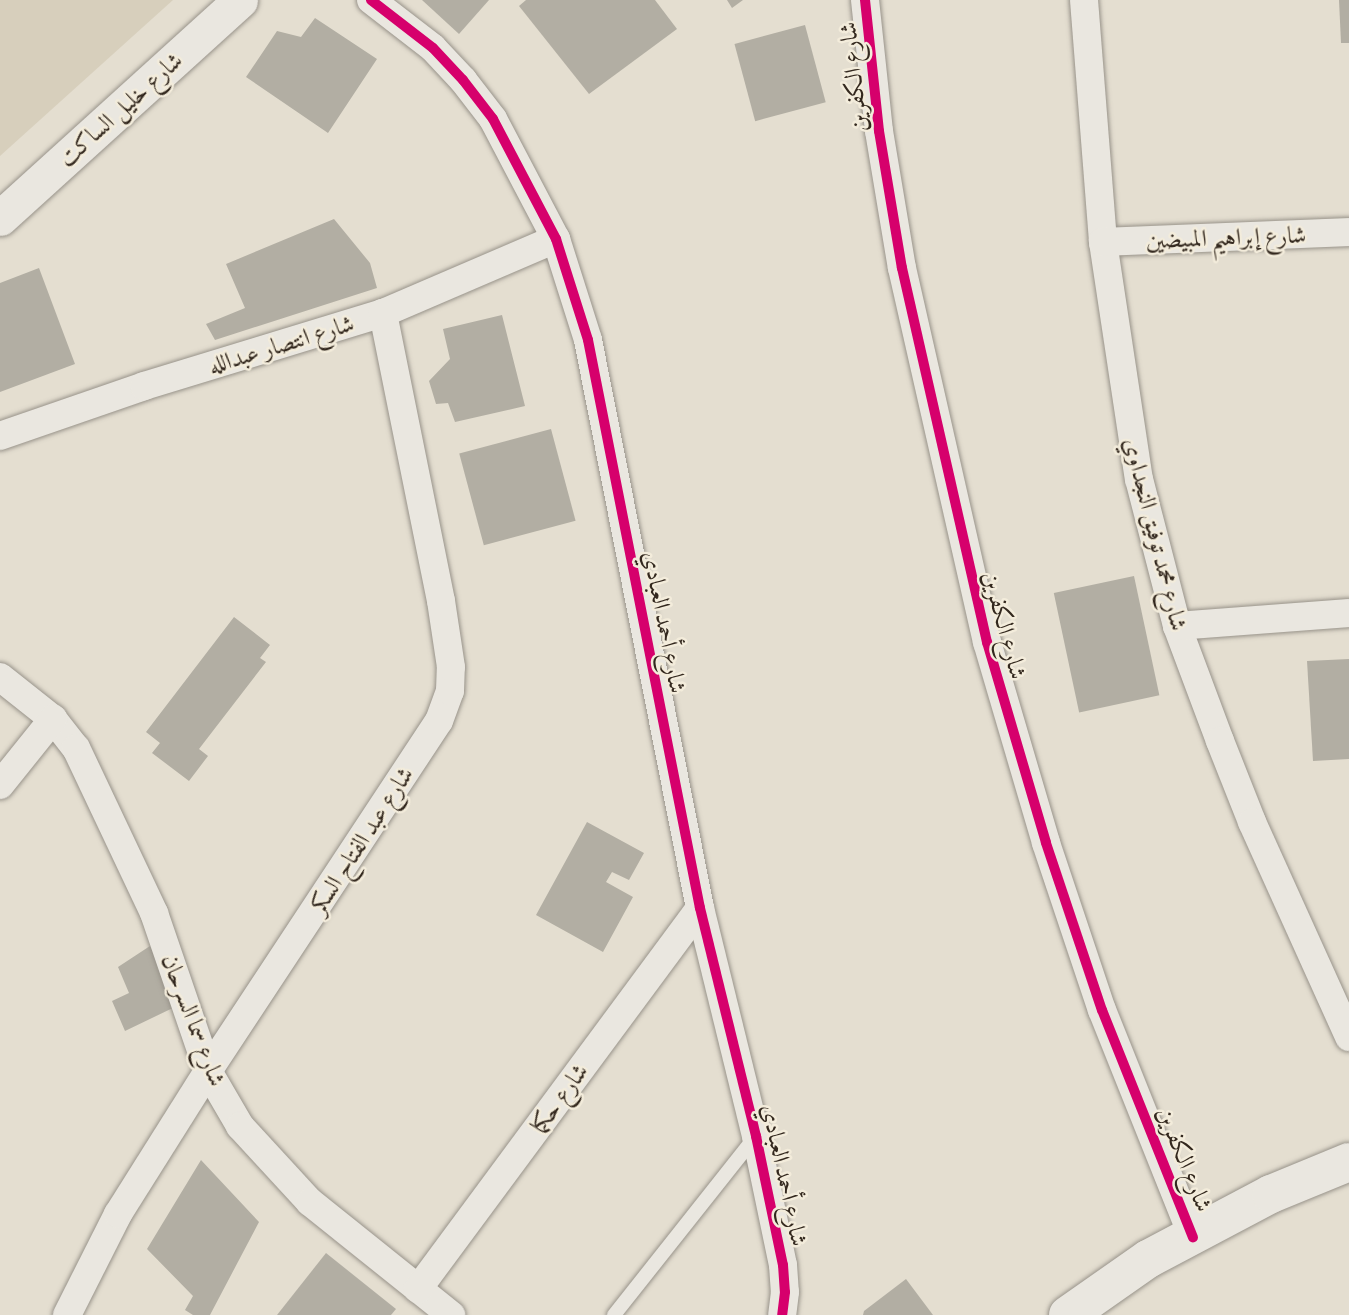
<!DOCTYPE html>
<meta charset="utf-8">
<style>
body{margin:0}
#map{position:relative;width:1349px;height:1315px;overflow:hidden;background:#e4ded0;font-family:"EB Garamond",Amiri,serif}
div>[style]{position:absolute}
.green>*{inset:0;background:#d7cfbc}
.building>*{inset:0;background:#b2aea3;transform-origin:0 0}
.roads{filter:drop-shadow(0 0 2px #98938a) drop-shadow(0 0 2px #98938a)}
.service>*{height:14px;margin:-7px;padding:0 7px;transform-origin:7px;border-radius:7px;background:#eae7e0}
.minor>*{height:28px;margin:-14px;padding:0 14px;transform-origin:14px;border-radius:14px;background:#eae7e0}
.tertiary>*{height:35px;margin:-17.5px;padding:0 17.5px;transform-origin:17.5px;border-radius:17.5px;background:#eae7e0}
.secondary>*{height:38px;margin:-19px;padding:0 19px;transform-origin:19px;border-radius:19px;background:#eae7e0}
.cycleway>*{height:10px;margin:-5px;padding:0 5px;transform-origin:5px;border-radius:5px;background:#d6006c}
span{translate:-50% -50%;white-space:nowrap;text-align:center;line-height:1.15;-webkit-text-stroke:5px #f3ecdb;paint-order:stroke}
.street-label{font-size:24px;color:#33281e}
</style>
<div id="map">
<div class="green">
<div style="clip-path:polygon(0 0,173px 0,0 156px)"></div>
</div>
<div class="building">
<div style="clip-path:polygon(422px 0,489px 0,459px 34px)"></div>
<div style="clip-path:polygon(526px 0,655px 0,677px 29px,589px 94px,519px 6px)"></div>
<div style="clip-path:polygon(727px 0,743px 0,732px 8px)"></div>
<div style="clip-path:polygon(1339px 0,1349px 0,1349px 43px,1341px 43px)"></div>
<div style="clip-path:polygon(315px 18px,377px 59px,328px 133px,246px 77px,277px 31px,301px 37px)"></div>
<div style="left:805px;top:25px;width:80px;height:73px;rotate:75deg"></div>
<div style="clip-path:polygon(334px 219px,370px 263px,377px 288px,215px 340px,206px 324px,245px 308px,226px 264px)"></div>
<div style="clip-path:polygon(39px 268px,75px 364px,0 392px,0 283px)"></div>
<div style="clip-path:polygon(502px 315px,525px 406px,455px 422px,448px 403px,436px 404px,429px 381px,450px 359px,443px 329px)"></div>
<div style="left:551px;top:429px;width:95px;height:95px;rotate:75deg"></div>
<div style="left:1134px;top:576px;width:122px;height:82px;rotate:78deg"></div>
<div style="clip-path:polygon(234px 617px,270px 645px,260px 658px,266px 662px,199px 749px,208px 756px,189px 781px,152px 753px,160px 743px,146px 732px)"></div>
<div style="clip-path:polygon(1349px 659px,1349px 759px,1313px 761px,1307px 661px)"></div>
<div style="clip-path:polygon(587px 822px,644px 853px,629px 880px,612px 872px,606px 882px,633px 897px,603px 952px,536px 915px)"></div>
<div style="clip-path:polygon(150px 946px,179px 1005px,125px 1031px,112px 1001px,129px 993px,118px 967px)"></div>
<div style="clip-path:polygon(201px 1160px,259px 1222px,210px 1315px,193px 1315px,185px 1310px,193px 1296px,147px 1249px)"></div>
<div style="clip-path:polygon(326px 1253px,396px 1309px,391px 1315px,277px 1315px)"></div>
<div style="clip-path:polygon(906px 1279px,933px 1315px,863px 1315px,864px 1311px)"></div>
</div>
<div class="roads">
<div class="service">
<div style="left:614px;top:1315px;width:227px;rotate:-51.6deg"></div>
</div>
<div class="minor">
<div style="left:371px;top:0;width:78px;rotate:37.7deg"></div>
<div style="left:433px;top:48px;width:44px;rotate:46.8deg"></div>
<div style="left:463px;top:80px;width:49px;rotate:52.4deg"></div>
<div style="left:493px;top:119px;width:136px;rotate:62.3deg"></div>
<div style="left:556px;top:239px;width:106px;rotate:72.4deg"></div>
<div style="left:588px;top:340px;width:579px;rotate:78.85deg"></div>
<div style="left:700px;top:908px;width:235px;rotate:76.2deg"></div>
<div style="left:756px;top:1136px;width:132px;rotate:78.2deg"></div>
<div style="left:783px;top:1265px;width:27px;rotate:86deg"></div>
<div style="left:785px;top:1292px;width:23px;rotate:97deg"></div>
<div style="left:865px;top:0;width:132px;rotate:83.9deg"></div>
<div style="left:879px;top:131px;width:139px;rotate:80.5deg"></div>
<div style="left:902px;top:268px;width:384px;rotate:77.2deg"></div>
<div style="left:987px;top:642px;width:209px;rotate:73.6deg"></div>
<div style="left:1046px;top:843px;width:176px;rotate:71.5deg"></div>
<div style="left:1102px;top:1010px;width:245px;rotate:68.2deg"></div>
<div style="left:1084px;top:0;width:243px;rotate:85.5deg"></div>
<div style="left:1103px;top:242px;width:240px;rotate:81.4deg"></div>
<div style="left:1139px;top:479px;width:152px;rotate:75.5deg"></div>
<div style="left:1177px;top:626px;width:123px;rotate:69.5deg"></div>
<div style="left:1220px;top:741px;width:87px;rotate:68.4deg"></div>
<div style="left:1252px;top:822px;width:236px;rotate:65.7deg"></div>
<div style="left:1103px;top:242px;width:246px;rotate:-2.3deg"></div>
<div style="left:0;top:436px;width:152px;rotate:-19.1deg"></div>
<div style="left:144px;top:386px;width:250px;rotate:-17deg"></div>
<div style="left:383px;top:313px;width:188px;rotate:-23.2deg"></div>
<div style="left:1177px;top:626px;width:172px;rotate:-4.3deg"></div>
<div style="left:0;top:677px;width:68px;rotate:38.4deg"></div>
<div style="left:53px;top:719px;width:37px;rotate:52deg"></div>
<div style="left:76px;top:748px;width:183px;rotate:64.7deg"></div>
<div style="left:154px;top:913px;width:167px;rotate:71.1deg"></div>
<div style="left:208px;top:1071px;width:64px;rotate:59.8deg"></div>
<div style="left:240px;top:1126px;width:103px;rotate:47.4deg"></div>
<div style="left:310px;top:1202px;width:181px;rotate:38.7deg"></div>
<div style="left:0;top:785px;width:85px;rotate:-51.2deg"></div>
<div style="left:418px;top:1289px;width:474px;rotate:-53.5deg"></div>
<div style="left:67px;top:1315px;width:113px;rotate:-63.2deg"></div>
<div style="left:118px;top:1214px;width:169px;rotate:-57.8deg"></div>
<div style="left:208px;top:1071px;width:419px;rotate:-56.6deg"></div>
<div style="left:439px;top:721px;width:32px;rotate:-70deg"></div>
<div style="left:450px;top:691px;width:24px;rotate:-88deg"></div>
<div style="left:451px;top:667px;width:67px;rotate:-98.6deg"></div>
<div style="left:441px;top:601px;width:294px;rotate:-101.4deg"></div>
</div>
<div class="tertiary">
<div style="left:0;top:218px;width:324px;rotate:-42.2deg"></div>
</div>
<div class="secondary">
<div style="left:1068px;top:1315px;width:98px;rotate:-35deg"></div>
<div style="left:1148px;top:1259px;width:139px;rotate:-27.9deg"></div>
<div style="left:1271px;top:1194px;width:84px;rotate:-22.3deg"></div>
</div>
</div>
<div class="cycleway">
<div style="left:371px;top:0;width:78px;rotate:37.7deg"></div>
<div style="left:433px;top:48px;width:44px;rotate:46.8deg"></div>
<div style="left:463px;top:80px;width:49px;rotate:52.4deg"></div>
<div style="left:493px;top:119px;width:136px;rotate:62.3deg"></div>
<div style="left:556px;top:239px;width:106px;rotate:72.4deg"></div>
<div style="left:588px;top:340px;width:579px;rotate:78.85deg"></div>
<div style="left:700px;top:908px;width:235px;rotate:76.2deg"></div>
<div style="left:756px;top:1136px;width:132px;rotate:78.2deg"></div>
<div style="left:783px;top:1265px;width:27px;rotate:86deg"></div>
<div style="left:785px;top:1292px;width:23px;rotate:97deg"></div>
<div style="left:865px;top:0;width:132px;rotate:83.9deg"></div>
<div style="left:879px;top:131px;width:139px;rotate:80.5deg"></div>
<div style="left:902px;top:268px;width:384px;rotate:77.2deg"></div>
<div style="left:987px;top:642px;width:209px;rotate:73.6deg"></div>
<div style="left:1046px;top:843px;width:176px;rotate:71.5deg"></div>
<div style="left:1102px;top:1010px;width:245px;rotate:68.2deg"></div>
</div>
<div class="street-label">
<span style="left:853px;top:77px;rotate:-96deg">شارع الكفرين</span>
<span style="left:120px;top:109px;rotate:-42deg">شارع خليل الساكت</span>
<span style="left:1226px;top:237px;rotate:-2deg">شارع إبراهيم المبيضين</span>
<span style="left:281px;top:344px;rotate:-17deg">شارع انتصار عبدالله</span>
<span style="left:1156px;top:534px;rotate:76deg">شارع محمد توفيق النجداوي</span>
<span style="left:665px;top:622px;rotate:79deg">شارع أحمد العبادي</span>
<span style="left:1005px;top:625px;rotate:75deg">شارع الكفرين</span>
<span style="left:361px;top:840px;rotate:-57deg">شارع عبد الفتاح السكر</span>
<span style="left:194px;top:1020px;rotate:69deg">شارع سما السرحان</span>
<span style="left:559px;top:1098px;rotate:-54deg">شارع حكما</span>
<span style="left:1185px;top:1159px;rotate:68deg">شارع الكفرين</span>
<span style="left:785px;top:1175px;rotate:78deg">شارع أحمد العبادي</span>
</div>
</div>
